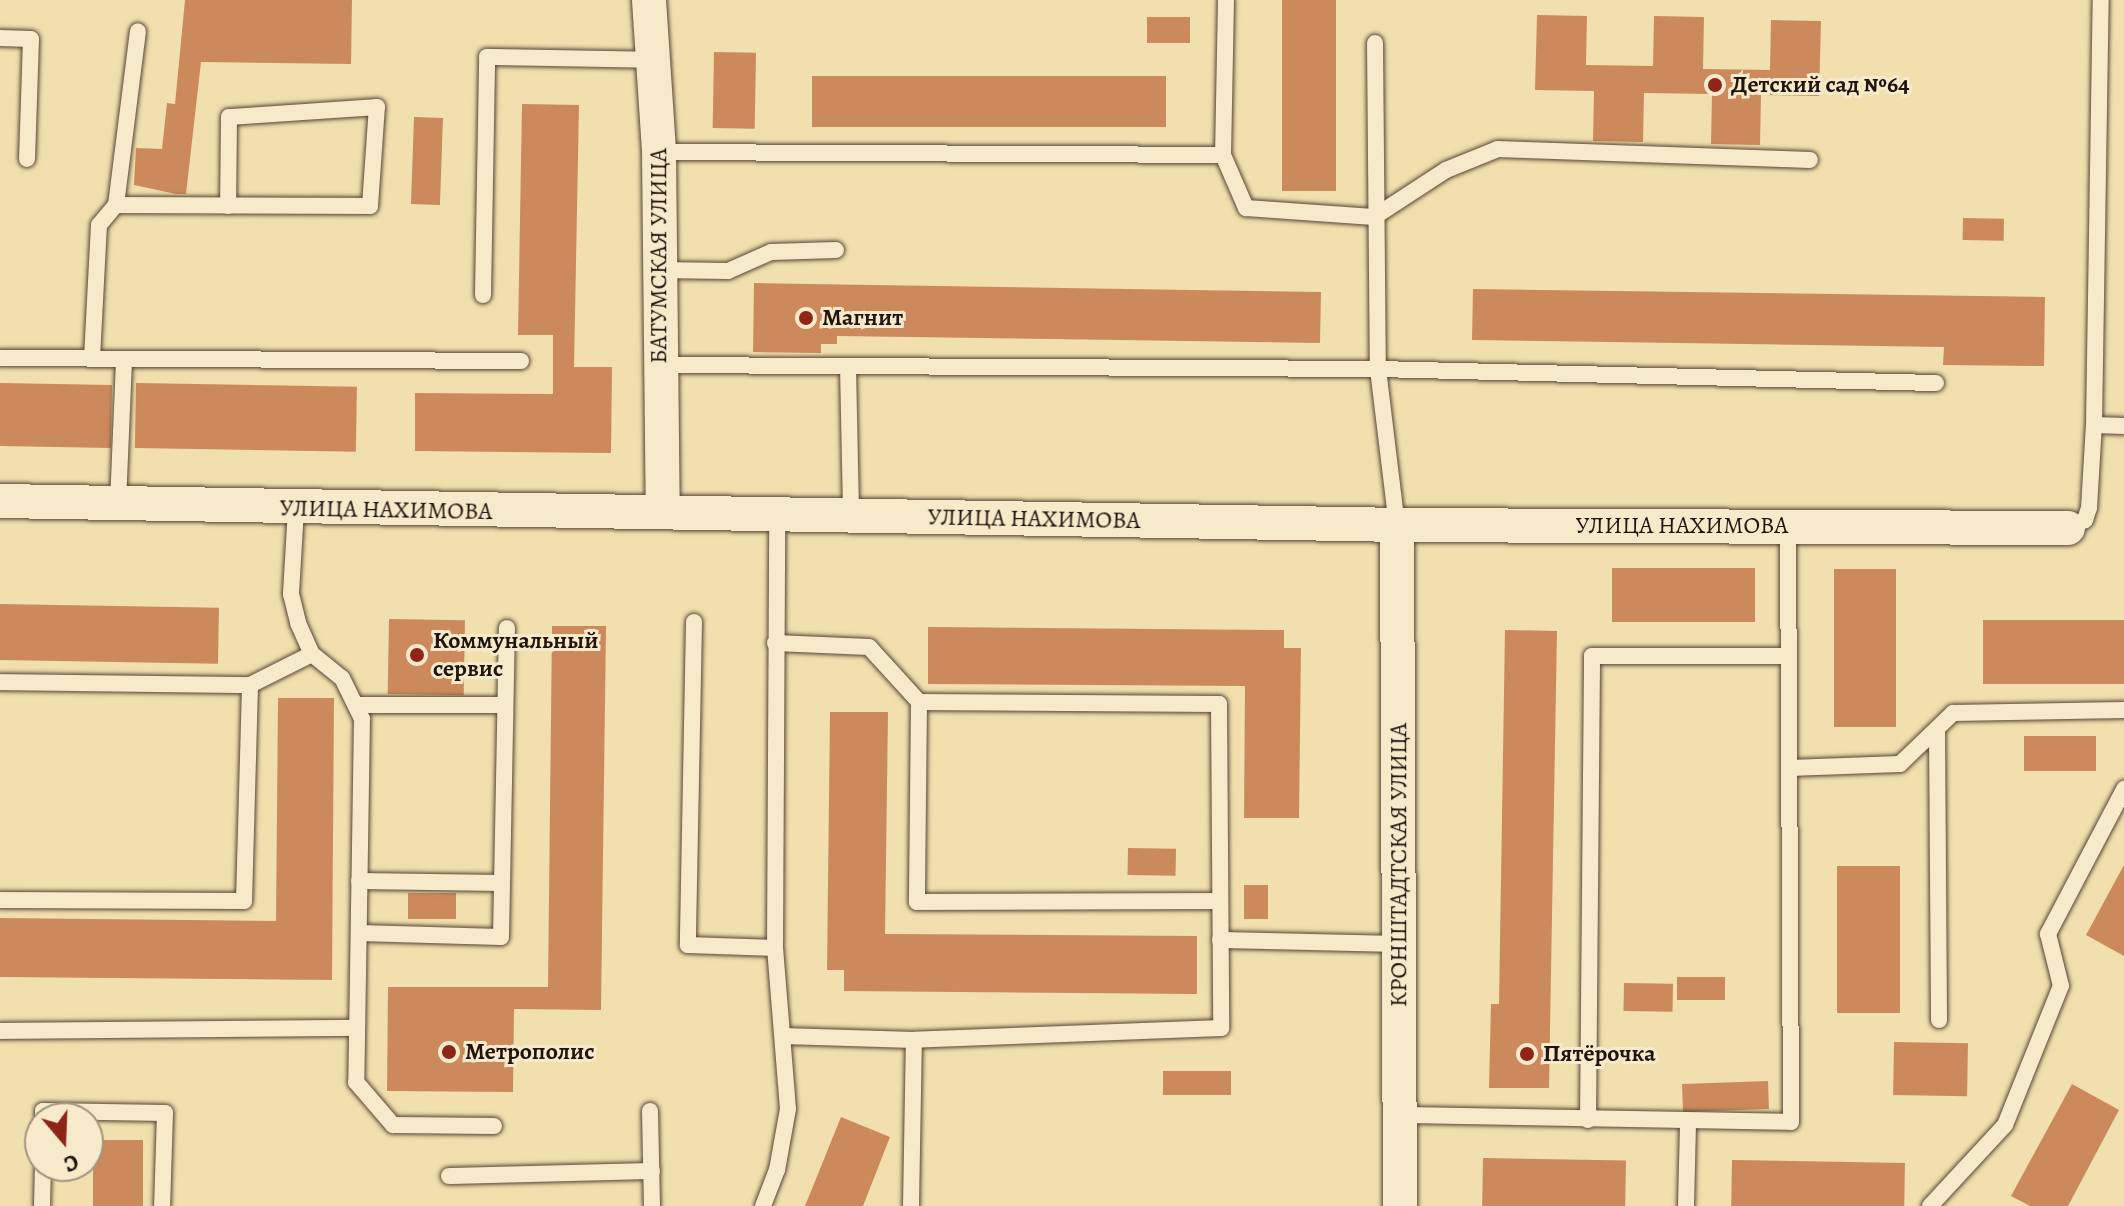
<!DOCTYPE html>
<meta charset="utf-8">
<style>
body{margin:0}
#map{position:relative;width:2124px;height:1206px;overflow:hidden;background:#f1dfad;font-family:Alegreya,serif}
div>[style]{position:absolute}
.building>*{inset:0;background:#cc8a5c;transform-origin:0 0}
.roads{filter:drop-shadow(0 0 2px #554636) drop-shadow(0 0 2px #554636)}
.lane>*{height:16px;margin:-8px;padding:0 8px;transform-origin:8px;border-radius:8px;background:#f6eaca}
.street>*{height:34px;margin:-17px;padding:0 17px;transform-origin:17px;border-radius:17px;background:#f6eaca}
.dots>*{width:22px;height:22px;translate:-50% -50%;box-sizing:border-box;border:4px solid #f6eaca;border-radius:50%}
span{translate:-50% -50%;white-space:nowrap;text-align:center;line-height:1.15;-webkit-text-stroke:6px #f6eaca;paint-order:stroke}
.poi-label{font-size:24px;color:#21130e;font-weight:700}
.left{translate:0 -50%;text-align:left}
.street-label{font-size:24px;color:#21130e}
.north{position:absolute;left:24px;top:1102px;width:80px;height:80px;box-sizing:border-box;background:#f6eaca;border:2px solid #a1947f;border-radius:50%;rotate:161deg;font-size:22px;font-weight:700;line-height:32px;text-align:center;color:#21130e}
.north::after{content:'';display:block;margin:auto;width:28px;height:36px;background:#8f2418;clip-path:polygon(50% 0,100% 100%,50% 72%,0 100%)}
</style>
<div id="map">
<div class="building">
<div style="clip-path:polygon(185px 0,352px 0,351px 64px,201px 62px,186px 194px,176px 194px,134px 185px,136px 148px,162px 149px,167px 103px,175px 104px)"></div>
<div style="left:1282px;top:0;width:54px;height:191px"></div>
<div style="clip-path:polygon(1537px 15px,1587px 16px,1586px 65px,1653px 66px,1654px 16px,1704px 17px,1703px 69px,1770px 70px,1771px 20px,1821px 21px,1819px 96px,1761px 95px,1760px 145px,1711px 144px,1712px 94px,1644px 93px,1643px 142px,1593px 141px,1594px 91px,1535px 90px)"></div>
<div style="left:1190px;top:17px;width:26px;height:43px;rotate:90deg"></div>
<div style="left:714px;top:52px;width:42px;height:76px;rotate:1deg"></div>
<div style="left:812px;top:76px;width:354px;height:51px"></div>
<div style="clip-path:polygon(522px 104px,579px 105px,574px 367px,612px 367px,611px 453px,415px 451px,415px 393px,553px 394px,553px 335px,518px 335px)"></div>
<div style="left:414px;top:117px;width:29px;height:87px;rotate:2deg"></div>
<div style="left:1963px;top:218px;width:41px;height:22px;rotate:1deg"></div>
<div style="clip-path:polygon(754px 283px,1321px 292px,1320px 343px,837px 336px,837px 344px,821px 344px,821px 353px,753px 352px)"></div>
<div style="clip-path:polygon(1473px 289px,2045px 297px,2044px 366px,1943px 365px,1944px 347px,1472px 340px)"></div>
<div style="left:0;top:383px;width:112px;height:63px;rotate:1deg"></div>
<div style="left:136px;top:383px;width:221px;height:65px;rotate:1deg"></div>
<div style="left:1612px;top:568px;width:143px;height:54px"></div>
<div style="left:1834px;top:569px;width:62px;height:158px"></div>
<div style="left:0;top:604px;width:219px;height:56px;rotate:1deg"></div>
<div style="left:389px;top:619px;width:76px;height:75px;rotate:1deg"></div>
<div style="left:2124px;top:620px;width:64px;height:141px;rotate:90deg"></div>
<div style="clip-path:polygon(552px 626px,606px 626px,601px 1010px,514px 1009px,513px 1092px,387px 1091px,388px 987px,548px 987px)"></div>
<div style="clip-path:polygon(928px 627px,1284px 630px,1284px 648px,1301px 648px,1299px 818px,1244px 818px,1245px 686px,928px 684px)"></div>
<div style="clip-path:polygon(1505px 630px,1557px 631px,1549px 1088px,1489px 1088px,1491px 1004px,1499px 1004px)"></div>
<div style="clip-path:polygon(278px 698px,334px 698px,332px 980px,0 977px,0 918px,276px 921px)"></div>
<div style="clip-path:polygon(830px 712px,888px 712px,885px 934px,1197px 936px,1197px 994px,844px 991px,844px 970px,827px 970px)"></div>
<div style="left:2024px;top:736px;width:72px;height:35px"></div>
<div style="left:1128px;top:848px;width:48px;height:27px;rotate:1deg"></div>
<div style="clip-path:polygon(2124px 865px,2124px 956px,2086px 935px)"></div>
<div style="left:1837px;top:866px;width:63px;height:147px"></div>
<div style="left:1244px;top:885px;width:24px;height:34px"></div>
<div style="left:408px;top:893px;width:48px;height:26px"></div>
<div style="left:1677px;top:977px;width:48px;height:23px"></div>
<div style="left:1624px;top:983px;width:49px;height:28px;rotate:1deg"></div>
<div style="left:1894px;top:1042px;width:74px;height:53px;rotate:1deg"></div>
<div style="left:1231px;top:1071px;width:24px;height:68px;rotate:90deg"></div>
<div style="left:1768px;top:1081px;width:28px;height:86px;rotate:88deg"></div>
<div style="clip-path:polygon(2072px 1084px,2119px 1110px,2068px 1206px,2030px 1206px,2011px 1196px)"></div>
<div style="clip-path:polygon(841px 1117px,890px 1137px,863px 1206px,805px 1206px)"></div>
<div style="left:93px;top:1140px;width:50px;height:66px"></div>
<div style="left:1483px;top:1158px;width:143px;height:48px;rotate:1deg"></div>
<div style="left:1732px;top:1160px;width:173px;height:46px;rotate:1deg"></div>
</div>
<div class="roads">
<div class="lane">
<div style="left:1226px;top:0;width:155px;rotate:91.1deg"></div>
<div style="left:1223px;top:155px;width:58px;rotate:66.5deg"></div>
<div style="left:1246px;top:208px;width:128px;rotate:4deg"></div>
<div style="left:1374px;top:217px;width:86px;rotate:-33.1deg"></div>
<div style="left:1446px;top:170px;width:56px;rotate:-22deg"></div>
<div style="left:1498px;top:149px;width:312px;rotate:2deg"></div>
<div style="left:0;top:38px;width:31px;rotate:2deg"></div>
<div style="left:31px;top:39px;width:120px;rotate:91.9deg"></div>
<div style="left:1375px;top:43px;width:326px;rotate:89.5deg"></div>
<div style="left:1378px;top:369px;width:157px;rotate:83.1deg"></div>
<div style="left:659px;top:152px;width:564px;rotate:0.3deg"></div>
<div style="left:116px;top:205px;width:254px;rotate:0.2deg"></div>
<div style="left:370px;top:206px;width:99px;rotate:-86deg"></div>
<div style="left:377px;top:107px;width:148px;rotate:176.1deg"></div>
<div style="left:229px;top:117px;width:89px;rotate:90.6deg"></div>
<div style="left:657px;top:270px;width:71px;rotate:0.8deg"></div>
<div style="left:728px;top:271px;width:47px;rotate:-23.8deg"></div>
<div style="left:771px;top:252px;width:65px;rotate:-1.8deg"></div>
<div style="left:483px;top:295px;width:238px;rotate:-89deg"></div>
<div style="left:487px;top:57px;width:168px;rotate:1deg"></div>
<div style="left:0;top:358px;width:521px;rotate:0.33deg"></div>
<div style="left:92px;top:358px;width:133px;rotate:-87deg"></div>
<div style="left:99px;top:225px;width:26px;rotate:-50deg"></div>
<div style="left:116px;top:205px;width:175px;rotate:-82.8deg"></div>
<div style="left:659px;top:365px;width:719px;rotate:0.32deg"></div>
<div style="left:1378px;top:369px;width:558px;rotate:1.44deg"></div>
<div style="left:848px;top:367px;width:149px;rotate:88.8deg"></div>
<div style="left:2094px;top:425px;width:425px;rotate:-89.1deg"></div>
<div style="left:118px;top:504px;width:145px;rotate:-87.6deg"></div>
<div style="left:296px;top:509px;width:85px;rotate:93.4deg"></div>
<div style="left:291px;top:594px;width:30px;rotate:76deg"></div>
<div style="left:298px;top:623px;width:34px;rotate:66deg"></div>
<div style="left:312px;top:654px;width:38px;rotate:39deg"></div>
<div style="left:342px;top:678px;width:46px;rotate:64deg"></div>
<div style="left:362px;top:719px;width:363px;rotate:90.9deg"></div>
<div style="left:356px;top:1082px;width:57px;rotate:49.3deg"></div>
<div style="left:393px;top:1125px;width:101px;rotate:0.6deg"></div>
<div style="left:2068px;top:528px;width:19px;rotate:-25deg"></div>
<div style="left:2085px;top:520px;width:13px;rotate:-72deg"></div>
<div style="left:2089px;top:508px;width:83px;rotate:-86.6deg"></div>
<div style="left:2094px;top:425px;width:30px;rotate:2deg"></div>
<div style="left:694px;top:622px;width:323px;rotate:91.1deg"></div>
<div style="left:688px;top:945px;width:87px;rotate:2deg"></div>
<div style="left:775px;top:643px;width:94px;rotate:2.4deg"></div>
<div style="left:869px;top:647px;width:74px;rotate:47.7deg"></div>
<div style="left:919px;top:702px;width:300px;rotate:0.4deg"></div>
<div style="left:1219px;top:704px;width:324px;rotate:89.6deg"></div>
<div style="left:1221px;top:1028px;width:307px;rotate:177.8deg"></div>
<div style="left:914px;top:1040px;width:131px;rotate:-178.3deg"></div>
<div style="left:0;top:682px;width:250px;rotate:0.7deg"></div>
<div style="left:919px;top:702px;width:200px;rotate:90.6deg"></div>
<div style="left:917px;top:902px;width:303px;rotate:-0.2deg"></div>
<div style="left:357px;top:705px;width:147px"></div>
<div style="left:1937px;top:729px;width:291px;rotate:89.6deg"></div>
<div style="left:1789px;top:768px;width:111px;rotate:-2.1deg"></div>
<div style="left:1900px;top:764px;width:74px;rotate:-43.9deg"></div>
<div style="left:1953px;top:713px;width:171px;rotate:-1deg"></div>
<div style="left:359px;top:881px;width:143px;rotate:0.8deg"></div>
<div style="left:0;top:900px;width:244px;rotate:0.2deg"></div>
<div style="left:244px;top:901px;width:216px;rotate:-88.4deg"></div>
<div style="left:250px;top:685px;width:69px;rotate:-26.6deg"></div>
<div style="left:359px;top:933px;width:142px;rotate:1.6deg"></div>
<div style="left:501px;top:937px;width:309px;rotate:-88.9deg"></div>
<div style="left:1220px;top:940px;width:181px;rotate:1.3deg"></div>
<div style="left:0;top:1031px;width:357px;rotate:-0.5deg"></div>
<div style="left:650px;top:1111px;width:95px;rotate:88.8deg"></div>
<div style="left:1400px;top:1115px;width:391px;rotate:1deg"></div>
<div style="left:1791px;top:1122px;width:596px;rotate:-90.29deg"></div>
<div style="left:43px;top:1118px;width:7px;rotate:-90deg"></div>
<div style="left:43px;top:1111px;width:122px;rotate:0.9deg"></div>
<div style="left:165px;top:1113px;width:93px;rotate:91.8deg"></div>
<div style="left:1588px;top:1120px;width:464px;rotate:-89.5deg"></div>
<div style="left:1592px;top:656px;width:195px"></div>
<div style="left:449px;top:1176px;width:203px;rotate:-1.4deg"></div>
<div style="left:42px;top:1206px;width:40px;rotate:-88.6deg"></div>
<div style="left:763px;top:1206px;width:39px;rotate:-69deg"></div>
<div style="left:777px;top:1170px;width:62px;rotate:-79.8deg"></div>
<div style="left:788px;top:1109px;width:162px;rotate:-94.6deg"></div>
<div style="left:775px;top:948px;width:433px;rotate:-89.7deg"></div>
<div style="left:911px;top:1206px;width:166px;rotate:-89deg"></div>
<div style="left:1686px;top:1206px;width:83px;rotate:-88.6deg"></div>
<div style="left:1930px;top:1206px;width:110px;rotate:-47.2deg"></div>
<div style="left:2005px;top:1125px;width:150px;rotate:-68.1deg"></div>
<div style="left:2061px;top:986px;width:54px;rotate:-104deg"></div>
<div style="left:2048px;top:934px;width:164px;rotate:-62.3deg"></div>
</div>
<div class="street">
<div style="left:649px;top:0;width:152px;rotate:86.2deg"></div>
<div style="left:659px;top:152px;width:360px;rotate:89.4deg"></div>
<div style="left:0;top:501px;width:1397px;rotate:0.98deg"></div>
<div style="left:1397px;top:525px;width:671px;rotate:0.26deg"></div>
<div style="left:1397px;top:525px;width:681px;rotate:89.75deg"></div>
</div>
</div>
<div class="dots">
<div style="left:1715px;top:85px;background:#8f2418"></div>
<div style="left:806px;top:318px;background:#8f2418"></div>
<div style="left:417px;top:655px;background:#8f2418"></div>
<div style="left:449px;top:1052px;background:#8f2418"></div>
<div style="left:1527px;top:1054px;background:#8f2418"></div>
</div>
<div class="poi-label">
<span class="left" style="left:1731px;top:85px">Детский сад №64</span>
<span class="left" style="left:822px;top:318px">Магнит</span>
<span class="left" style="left:433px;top:655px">Коммунальный<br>сервис</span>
<span class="left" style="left:465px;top:1052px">Метрополис</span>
<span class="left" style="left:1543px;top:1054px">Пятёрочка</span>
</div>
<div class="street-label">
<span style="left:659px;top:256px;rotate:-90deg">БАТУМСКАЯ УЛИЦА</span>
<span style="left:386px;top:510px;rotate:1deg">УЛИЦА НАХИМОВА</span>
<span style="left:1034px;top:519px;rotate:1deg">УЛИЦА НАХИМОВА</span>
<span style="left:1682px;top:526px">УЛИЦА НАХИМОВА</span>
<span style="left:1399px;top:865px;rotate:-90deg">КРОНШТАДТСКАЯ УЛИЦА</span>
</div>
<div class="north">С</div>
</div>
